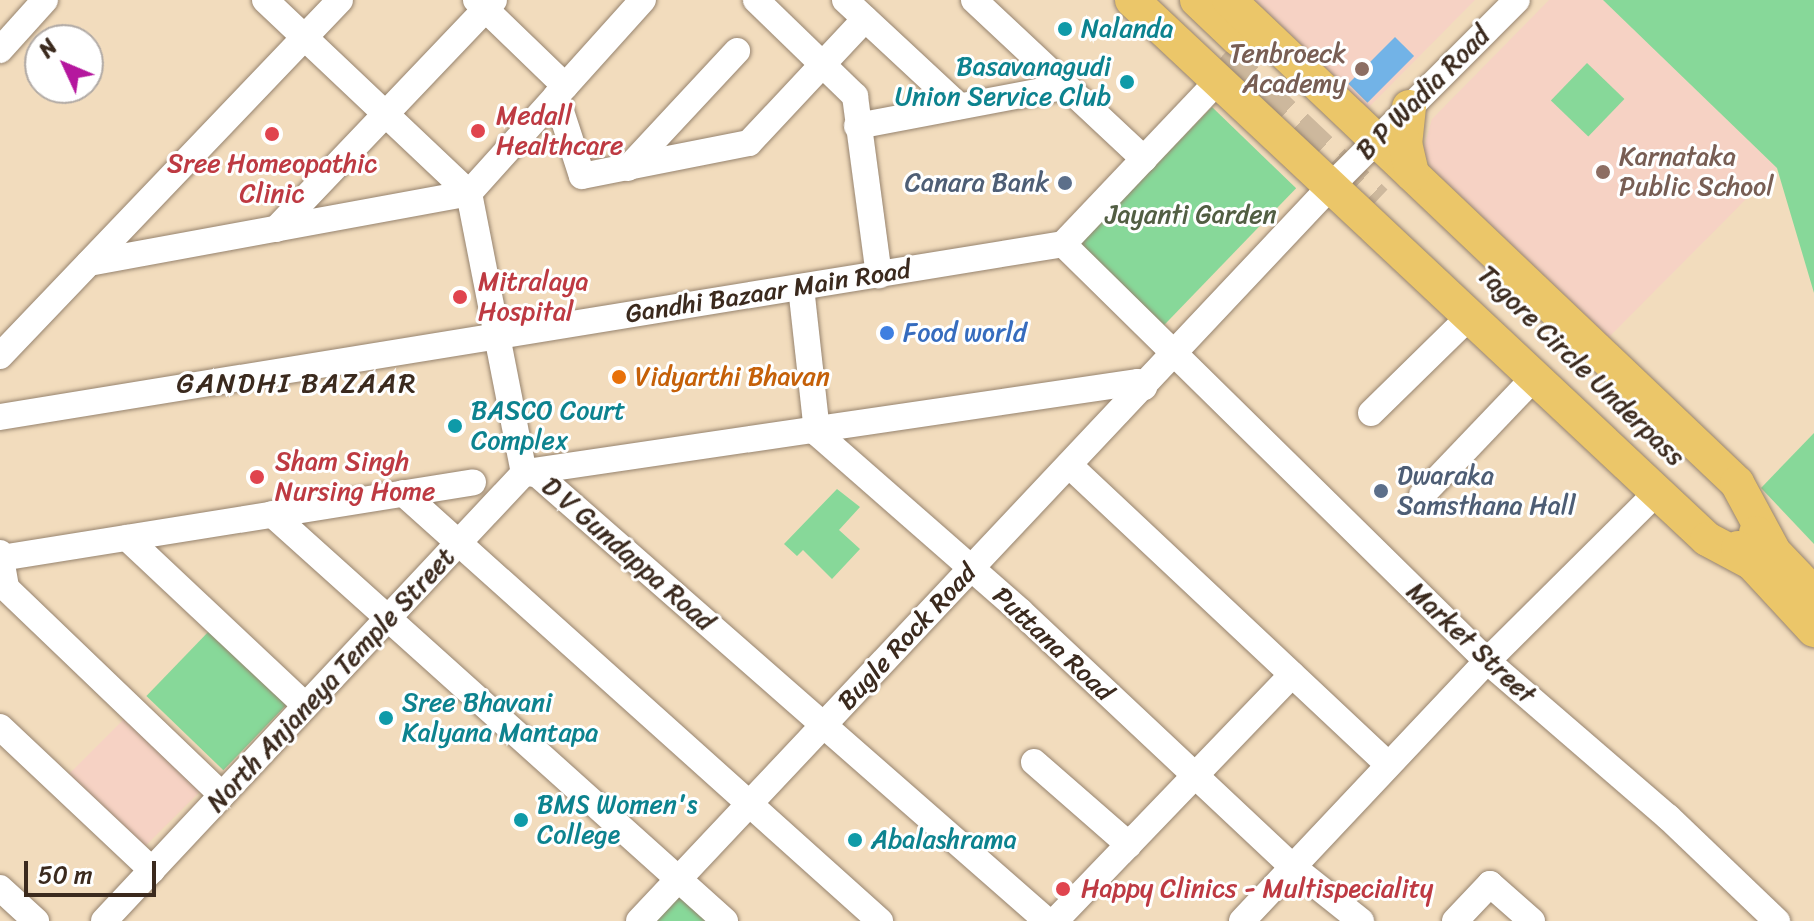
<!DOCTYPE html>
<style>
body{margin:0}
#map{position:relative;width:1814px;height:921px;overflow:hidden;background:#f2dcbd;font-family:Sriracha,sans-serif}
div>[style]{position:absolute}
.built>*{inset:0;background:#f6d2c4;transform-origin:0 0}
.green>*{inset:0;background:#87d899;transform-origin:0 0}
.water>*{inset:0;background:#72b3e7;transform-origin:0 0}
.major-tunnel>*{height:34px;margin-top:-17px;transform-origin:0;background:repeating-linear-gradient(90deg,#cdb89d 0 34px,transparent 0 51px)}
.roads{filter:drop-shadow(0 0 2px #96836e) drop-shadow(0 0 2px #96836e)}
.minor>*{height:26px;margin:-13px;padding:0 13px;transform-origin:13px;border-radius:13px;background:#fff}
.major>*{height:34px;margin:-17px;padding:0 17px;transform-origin:17px;border-radius:17px;background:#ebc669}
.dots>*{width:22px;height:22px;translate:-50% -50%;box-sizing:border-box;border:4px solid #fff;border-radius:50%}
span{translate:-50% -50%;white-space:nowrap;text-align:center;line-height:1.15;-webkit-text-stroke:6px #fff;paint-order:stroke}
.culture-label{font-size:26px;color:#0d838f}
.left{translate:0 -50%;text-align:left}
.right{translate:-100% -50%;text-align:right}
.education-label{font-size:26px;color:#785e54}
.street-label{font-size:26px;color:#3b2a1e}
.health-label{font-size:26px;color:#be3a42}
.service-label{font-size:26px;color:#4e5e75}
.park-label{font-size:26px;color:#525e43}
.shop-label{font-size:26px;color:#366cbe}
.food-label{font-size:26px;color:#c56008}
.neighbourhood-label{font-size:28px;color:#3b2a1e;letter-spacing:2px}
.north{position:absolute;left:24px;top:24px;width:80px;height:80px;box-sizing:border-box;background:#fff;border:2px solid #b1aaa5;border-radius:50%;rotate:314deg;font-size:22px;font-weight:700;line-height:32px;text-align:center;color:#3b2a1e}
.north::after{content:'';display:block;margin:auto;width:28px;height:36px;background:#b5179e;clip-path:polygon(50% 0,100% 100%,50% 72%,0 100%)}
.scale{position:absolute;left:24px;top:861px;width:132px;height:36px;box-sizing:border-box;border:4px solid #3b2a1e;border-top:0;padding-left:10px;font-size:24px;line-height:28px;white-space:nowrap;color:#3b2a1e;-webkit-text-stroke:6px #fff;paint-order:stroke}
</style>
<div id="map">
<div class="built">
<div style="clip-path:polygon(1246px 0,1475px 0,1363px 113px)"></div>
<div style="clip-path:polygon(1549px 0,1603px 0,1777px 168px,1606px 340px,1434px 175px,1423px 150px,1432px 119px)"></div>
<div style="left:126px;top:717px;width:105px;height:86px;rotate:45deg"></div>
</div>
<div class="green">
<div style="clip-path:polygon(1603px 0,1814px 0,1814px 293px,1777px 168px)"></div>
<div style="left:1587px;top:63px;width:52px;height:52px;rotate:44deg"></div>
<div style="left:1212px;top:107px;width:117px;height:190px;rotate:44deg"></div>
<div style="clip-path:polygon(1814px 433px,1814px 544px,1761px 488px)"></div>
<div style="clip-path:polygon(837px 489px,860px 507px,839px 530px,860px 549px,832px 579px,803px 550px,797px 556px,784px 544px)"></div>
<div style="left:211px;top:629px;width:107px;height:93px;rotate:44deg"></div>
<div style="clip-path:polygon(682px 892px,714px 921px,656px 921px)"></div>
</div>
<div class="water">
<div style="left:1395px;top:37px;width:27px;height:66px;rotate:45deg"></div>
</div>
<div class="major-tunnel">
<div style="left:1222px;top:56px;width:212px;rotate:43.5deg"></div>
</div>
<div class="roads">
<div class="minor">
<div style="left:265px;top:0;width:281px;rotate:43.4deg"></div>
<div style="left:469px;top:193px;width:285px;rotate:78.9deg"></div>
<div style="left:476px;top:0;width:124px;rotate:44deg"></div>
<div style="left:756px;top:0;width:138px;rotate:44.1deg"></div>
<div style="left:855px;top:96px;width:181px;rotate:82.4deg"></div>
<div style="left:845px;top:0;width:156px;rotate:42.9deg"></div>
<div style="left:974px;top:0;width:233px;rotate:43.1deg"></div>
<div style="left:0;top:50px;width:67px;rotate:-48deg"></div>
<div style="left:556px;top:96px;width:84px;rotate:72deg"></div>
<div style="left:582px;top:176px;width:170px;rotate:-11.2deg"></div>
<div style="left:749px;top:143px;width:170px;rotate:-46.9deg"></div>
<div style="left:857px;top:126px;width:210px;rotate:-10.7deg"></div>
<div style="left:628px;top:168px;width:160px;rotate:-47deg"></div>
<div style="left:469px;top:193px;width:260px;rotate:-48deg"></div>
<div style="left:276px;top:229px;width:316px;rotate:-46.4deg"></div>
<div style="left:1063px;top:244px;width:595px;rotate:44.52deg"></div>
<div style="left:1487px;top:661px;width:239px;rotate:40.8deg"></div>
<div style="left:1668px;top:817px;width:151px;rotate:43.7deg"></div>
<div style="left:1063px;top:244px;width:224px;rotate:-46.5deg"></div>
<div style="left:89px;top:263px;width:386px;rotate:-10.4deg"></div>
<div style="left:801px;top:287px;width:147px;rotate:83.7deg"></div>
<div style="left:817px;top:433px;width:270px;rotate:41.2deg"></div>
<div style="left:1020px;top:611px;width:374px;rotate:43.2deg"></div>
<div style="left:1293px;top:867px;width:87px;rotate:38.5deg"></div>
<div style="left:0;top:356px;width:492px;rotate:-46.3deg"></div>
<div style="left:1371px;top:413px;width:136px;rotate:-44.4deg"></div>
<div style="left:0;top:417px;width:1077px;rotate:-9.24deg"></div>
<div style="left:1069px;top:465px;width:438px;rotate:43.2deg"></div>
<div style="left:533px;top:471px;width:612px;rotate:-8.37deg"></div>
<div style="left:1138px;top:382px;width:8px;rotate:40deg"></div>
<div style="left:524px;top:473px;width:13px;rotate:4deg"></div>
<div style="left:537px;top:474px;width:678px;rotate:41.23deg"></div>
<div style="left:403px;top:493px;width:641px;rotate:41.9deg"></div>
<div style="left:1422px;top:495px;width:162px;rotate:-46.3deg"></div>
<div style="left:272px;top:514px;width:609px;rotate:41.94deg"></div>
<div style="left:127px;top:538px;width:245px;rotate:43.2deg"></div>
<div style="left:0;top:553px;width:36px;rotate:80deg"></div>
<div style="left:6px;top:588px;width:299px;rotate:43.8deg"></div>
<div style="left:1px;top:558px;width:478px;rotate:-9.1deg"></div>
<div style="left:0;top:727px;width:209px;rotate:43.3deg"></div>
<div style="left:1034px;top:762px;width:126px;rotate:41.1deg"></div>
<div style="left:0;top:888px;width:49px;rotate:42.5deg"></div>
<div style="left:104px;top:921px;width:614px;rotate:-46.85deg"></div>
<div style="left:639px;top:921px;width:1008px;rotate:-46.73deg"></div>
<div style="left:1330px;top:187px;width:264px;rotate:-45deg"></div>
<div style="left:1055px;top:921px;width:342px;rotate:-46.1deg"></div>
<div style="left:1242px;top:921px;width:357px;rotate:-46.7deg"></div>
<div style="left:1487px;top:661px;width:238px;rotate:-44.8deg"></div>
<div style="left:1455px;top:921px;width:51px;rotate:-46.6deg"></div>
<div style="left:1490px;top:884px;width:56px;rotate:41.4deg"></div>
</div>
<div class="major">
<div style="left:1132px;top:0;width:788px;rotate:43.15deg"></div>
<div style="left:1707px;top:539px;width:53px;rotate:28deg"></div>
<div style="left:1197px;top:0;width:57px;rotate:43.6deg"></div>
<div style="left:1229px;top:0;width:701px;rotate:43.55deg"></div>
<div style="left:1737px;top:483px;width:74px;rotate:61.7deg"></div>
<div style="left:1409px;top:107px;width:36px;rotate:96deg"></div>
<div style="left:1405px;top:143px;width:32px;rotate:77deg"></div>
<div style="left:1756px;top:533px;width:84px;rotate:46.4deg"></div>
<div style="left:1738px;top:548px;width:112px;rotate:47.2deg"></div>
</div>
</div>
<div class="dots">
<div style="left:1065px;top:29px;background:#0f9aa8"></div>
<div style="left:1362px;top:69px;background:#8d6e63"></div>
<div style="left:1127px;top:82px;background:#0f9aa8"></div>
<div style="left:478px;top:131px;background:#e0444e"></div>
<div style="left:272px;top:134px;background:#e0444e"></div>
<div style="left:1603px;top:172px;background:#8d6e63"></div>
<div style="left:1065px;top:183px;background:#5c6f8a"></div>
<div style="left:460px;top:297px;background:#e0444e"></div>
<div style="left:887px;top:333px;background:#3f7fe0"></div>
<div style="left:619px;top:377px;background:#e8710a"></div>
<div style="left:455px;top:426px;background:#0f9aa8"></div>
<div style="left:257px;top:477px;background:#e0444e"></div>
<div style="left:1381px;top:491px;background:#5c6f8a"></div>
<div style="left:386px;top:718px;background:#0f9aa8"></div>
<div style="left:521px;top:820px;background:#0f9aa8"></div>
<div style="left:855px;top:840px;background:#0f9aa8"></div>
<div style="left:1063px;top:889px;background:#e0444e"></div>
</div>
<div class="culture-label">
<span class="left" style="left:1081px;top:29px">Nalanda</span>
<span class="right" style="left:1111px;top:82px">Basavanagudi<br>Union Service Club</span>
<span class="left" style="left:471px;top:426px">BASCO Court<br>Complex</span>
<span class="left" style="left:402px;top:718px">Sree Bhavani<br>Kalyana Mantapa</span>
<span class="left" style="left:537px;top:820px">BMS Women's<br>College</span>
<span class="left" style="left:871px;top:840px">Abalashrama</span>
</div>
<div class="education-label">
<span class="right" style="left:1346px;top:69px">Tenbroeck<br>Academy</span>
<span class="left" style="left:1619px;top:172px">Karnataka<br>Public School</span>
</div>
<div class="street-label">
<span style="left:1423px;top:93px;rotate:-45deg">B P Wadia Road</span>
<span style="left:768px;top:292px;rotate:-9deg">Gandhi Bazaar Main Road</span>
<span style="left:1581px;top:366px;rotate:44deg">Tagore Circle Underpass</span>
<span style="left:628px;top:554px;rotate:41deg">D V Gundappa Road</span>
<span style="left:907px;top:637px;rotate:-47deg">Bugle Rock Road</span>
<span style="left:1471px;top:643px;rotate:43deg">Market Street</span>
<span style="left:1053px;top:644px;rotate:43deg">Puttana Road</span>
<span style="left:331px;top:680px;rotate:-47deg">North Anjaneya Temple Street</span>
</div>
<div class="health-label">
<span class="left" style="left:496px;top:131px">Medall<br>Healthcare</span>
<span style="left:272px;top:179px">Sree Homeopathic<br>Clinic</span>
<span class="left" style="left:478px;top:297px">Mitralaya<br>Hospital</span>
<span class="left" style="left:275px;top:477px">Sham Singh<br>Nursing Home</span>
<span class="left" style="left:1081px;top:889px">Happy Clinics - Multispeciality</span>
</div>
<div class="service-label">
<span class="right" style="left:1049px;top:183px">Canara Bank</span>
<span class="left" style="left:1397px;top:491px">Dwaraka<br>Samsthana Hall</span>
</div>
<div class="park-label">
<span style="left:1191px;top:215px">Jayanti Garden</span>
</div>
<div class="shop-label">
<span class="left" style="left:903px;top:333px">Food world</span>
</div>
<div class="food-label">
<span class="left" style="left:635px;top:377px">Vidyarthi Bhavan</span>
</div>
<div class="neighbourhood-label">
<span style="left:297px;top:383px">GANDHI BAZAAR</span>
</div>
<div class="north">N</div>
<div class="scale">50 m</div>
</div>
